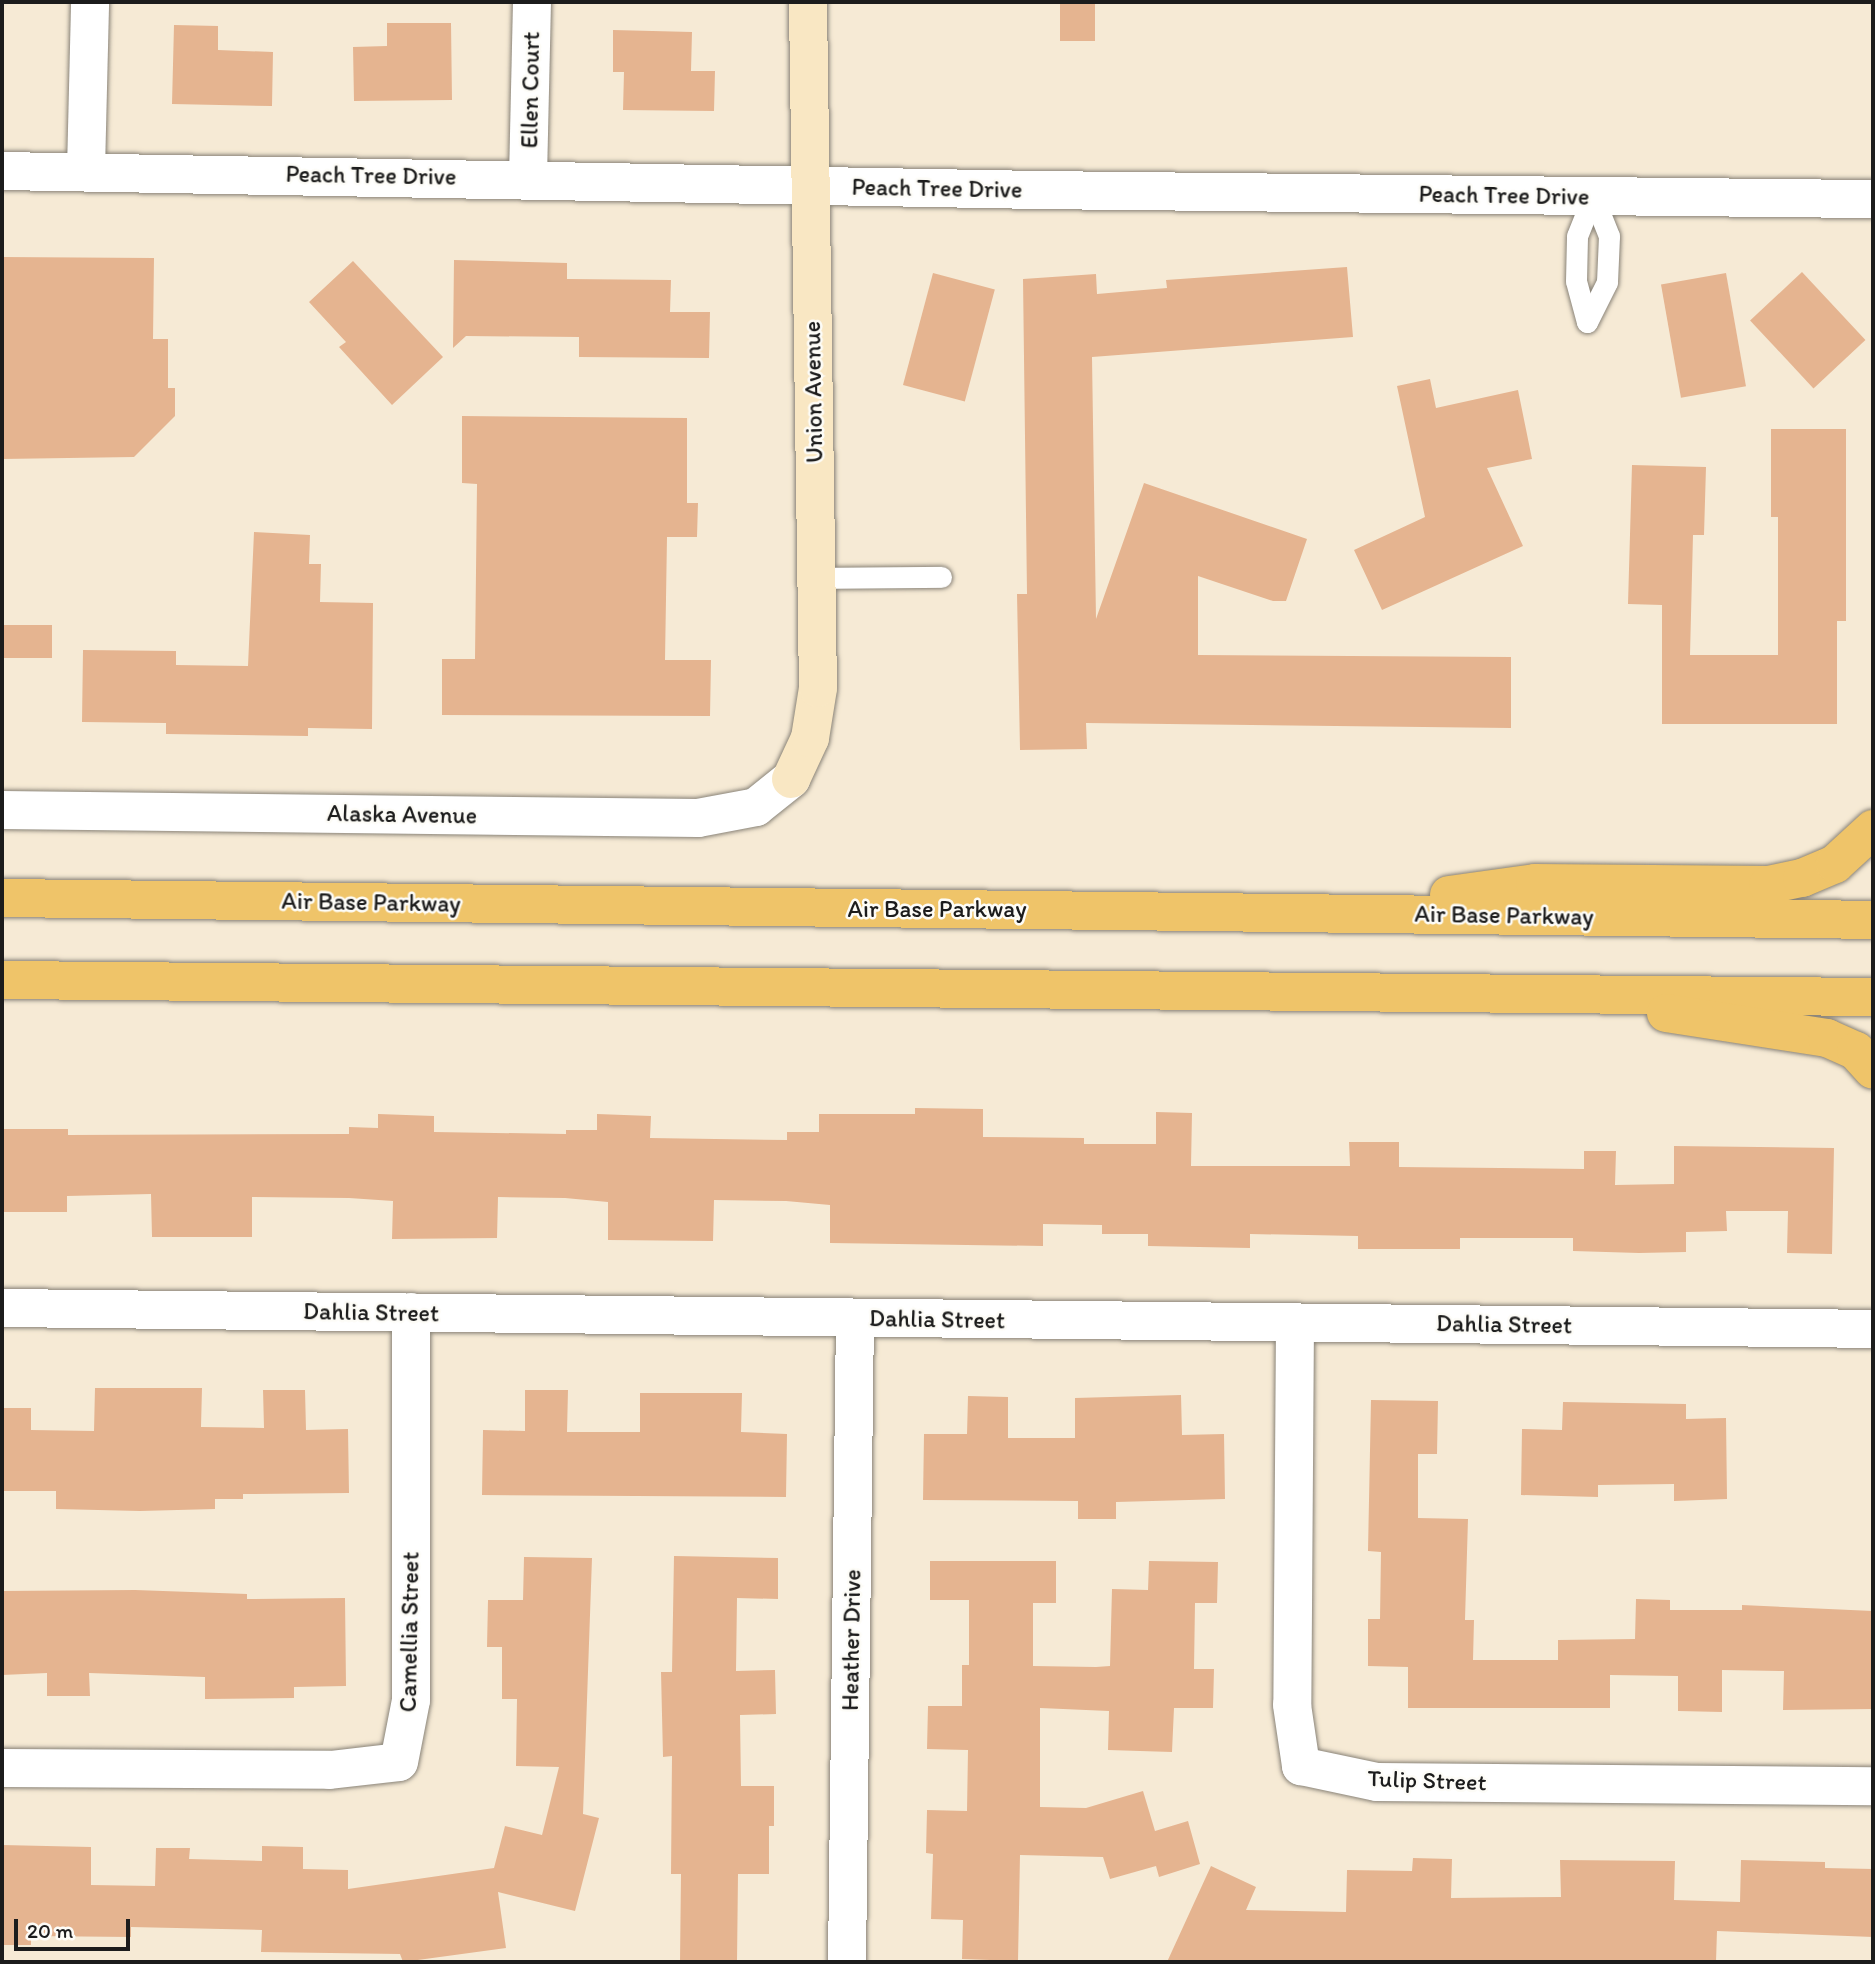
<!DOCTYPE html>
<style>
body{margin:0}
#map{position:relative;width:1875px;height:1964px;overflow:hidden;background:#f6ead5;font-family:Itim,sans-serif}
div>[style]{position:absolute}
.building>*{inset:0;background:#e5b490;transform-origin:0 0}
.roads{filter:drop-shadow(0 0 2px #898378) drop-shadow(0 0 2px #898378)}
.lane>*{height:21px;margin:-10.5px;padding:0 10.5px;transform-origin:10.5px;border-radius:10.5px;background:#fff}
.street>*{height:38px;margin:-19px;padding:0 19px;transform-origin:19px;border-radius:19px;background:#fff}
.secondary>*{height:38px;margin:-19px;padding:0 19px;transform-origin:19px;border-radius:19px;background:#f9e7c3}
.primary>*{height:38px;margin:-19px;padding:0 19px;transform-origin:19px;border-radius:19px;background:#efc469}
span{translate:-50% -50%;white-space:nowrap;text-align:center;line-height:1.15;-webkit-text-stroke:5px #fdfcf7;paint-order:stroke}
.street-label{font-size:24px;color:#1c1c1c}
.frame{position:absolute;inset:0;border:4px solid #1c1c1c;pointer-events:none}
.scale{position:absolute;left:14px;top:1919px;width:116px;height:32px;box-sizing:border-box;border:4px solid #1c1c1c;border-top:0;padding-left:9px;font-size:21px;line-height:24px;white-space:nowrap;color:#1c1c1c;-webkit-text-stroke:5px #fdfcf7;paint-order:stroke}
</style>
<div id="map">
<div class="building">
<div style="left:1060px;top:2px;width:35px;height:39px"></div>
<div style="clip-path:polygon(387px 23px,451px 23px,452px 100px,354px 101px,353px 47px,387px 46px)"></div>
<div style="clip-path:polygon(174px 25px,218px 26px,218px 50px,273px 52px,272px 106px,172px 104px)"></div>
<div style="clip-path:polygon(613px 30px,692px 32px,691px 71px,715px 71px,714px 111px,623px 110px,624px 72px,613px 72px)"></div>
<div style="clip-path:polygon(2px 257px,154px 258px,153px 339px,168px 339px,168px 388px,175px 388px,175px 416px,134px 457px,2px 459px)"></div>
<div style="clip-path:polygon(454px 260px,567px 263px,567px 279px,671px 280px,670px 312px,710px 312px,709px 358px,579px 357px,579px 337px,466px 336px,453px 348px)"></div>
<div style="clip-path:polygon(353px 261px,443px 357px,392px 405px,339px 347px,346px 342px,309px 302px)"></div>
<div style="clip-path:polygon(1347px 267px,1353px 337px,1092px 357px,1096px 619px,1144px 483px,1307px 539px,1286px 601px,1273px 601px,1198px 576px,1198px 655px,1511px 657px,1511px 728px,1086px 723px,1087px 749px,1020px 750px,1017px 594px,1027px 594px,1023px 279px,1096px 274px,1097px 294px,1167px 288px,1166px 280px)"></div>
<div style="left:1802px;top:272px;width:93px;height:71px;rotate:47deg"></div>
<div style="left:933px;top:273px;width:64px;height:116px;rotate:15deg"></div>
<div style="left:1726px;top:273px;width:115px;height:66px;rotate:80deg"></div>
<div style="clip-path:polygon(1430px 379px,1436px 408px,1518px 390px,1532px 459px,1487px 468px,1523px 546px,1382px 610px,1354px 550px,1425px 517px,1397px 386px)"></div>
<div style="clip-path:polygon(462px 416px,687px 418px,687px 503px,698px 503px,697px 537px,667px 537px,665px 660px,711px 660px,710px 716px,442px 715px,442px 659px,475px 659px,477px 484px,462px 483px)"></div>
<div style="clip-path:polygon(1771px 429px,1846px 429px,1846px 621px,1837px 621px,1837px 724px,1662px 724px,1662px 605px,1628px 604px,1632px 465px,1706px 467px,1704px 535px,1693px 535px,1690px 655px,1778px 655px,1778px 517px,1771px 517px)"></div>
<div style="clip-path:polygon(254px 532px,310px 535px,309px 564px,321px 564px,320px 602px,373px 603px,372px 729px,308px 728px,308px 736px,166px 734px,166px 723px,82px 722px,83px 650px,176px 651px,176px 665px,248px 666px)"></div>
<div style="left:2px;top:625px;width:50px;height:33px"></div>
<div style="clip-path:polygon(915px 1108px,983px 1109px,983px 1137px,1084px 1138px,1084px 1144px,1156px 1144px,1156px 1112px,1192px 1113px,1191px 1166px,1350px 1166px,1349px 1142px,1399px 1142px,1399px 1167px,1584px 1169px,1584px 1151px,1616px 1151px,1615px 1185px,1674px 1184px,1674px 1146px,1834px 1148px,1832px 1254px,1787px 1253px,1788px 1211px,1726px 1211px,1727px 1231px,1686px 1232px,1686px 1252px,1639px 1253px,1573px 1251px,1573px 1238px,1460px 1238px,1460px 1249px,1358px 1249px,1358px 1236px,1250px 1234px,1250px 1248px,1148px 1246px,1148px 1234px,1102px 1234px,1102px 1225px,1043px 1224px,1043px 1246px,830px 1243px,830px 1205px,786px 1201px,714px 1200px,713px 1241px,608px 1240px,608px 1202px,565px 1198px,498px 1197px,497px 1238px,392px 1239px,393px 1201px,349px 1198px,252px 1197px,252px 1237px,152px 1237px,151px 1194px,67px 1196px,67px 1212px,2px 1212px,2px 1129px,68px 1129px,68px 1135px,349px 1134px,349px 1127px,378px 1128px,378px 1114px,434px 1116px,434px 1132px,566px 1134px,566px 1130px,597px 1130px,597px 1114px,651px 1116px,650px 1138px,787px 1140px,787px 1132px,819px 1132px,819px 1114px,915px 1114px)"></div>
<div style="clip-path:polygon(95px 1388px,202px 1388px,201px 1427px,264px 1428px,263px 1390px,305px 1390px,306px 1430px,348px 1429px,349px 1493px,243px 1494px,243px 1499px,215px 1499px,215px 1509px,140px 1511px,56px 1509px,56px 1491px,2px 1491px,2px 1408px,31px 1408px,31px 1430px,94px 1431px)"></div>
<div style="clip-path:polygon(525px 1390px,568px 1390px,567px 1432px,640px 1432px,640px 1393px,742px 1393px,741px 1432px,787px 1434px,786px 1497px,482px 1495px,483px 1430px,525px 1431px)"></div>
<div style="clip-path:polygon(1181px 1395px,1182px 1435px,1224px 1434px,1225px 1499px,1116px 1502px,1116px 1519px,1078px 1519px,1078px 1501px,923px 1500px,924px 1434px,967px 1434px,968px 1396px,1008px 1397px,1008px 1438px,1075px 1438px,1075px 1398px)"></div>
<div style="clip-path:polygon(1371px 1400px,1438px 1401px,1437px 1454px,1418px 1454px,1418px 1518px,1468px 1519px,1465px 1620px,1474px 1620px,1473px 1660px,1558px 1660px,1558px 1640px,1635px 1639px,1636px 1599px,1670px 1600px,1670px 1610px,1742px 1610px,1742px 1605px,1873px 1611px,1873px 1709px,1783px 1710px,1784px 1671px,1722px 1670px,1722px 1712px,1678px 1711px,1678px 1676px,1610px 1675px,1610px 1708px,1408px 1708px,1408px 1667px,1368px 1666px,1368px 1619px,1380px 1619px,1381px 1552px,1368px 1551px)"></div>
<div style="clip-path:polygon(1563px 1402px,1686px 1404px,1686px 1419px,1726px 1418px,1727px 1499px,1674px 1501px,1674px 1484px,1598px 1485px,1598px 1497px,1521px 1495px,1522px 1429px,1562px 1430px)"></div>
<div style="clip-path:polygon(674px 1556px,778px 1558px,778px 1599px,737px 1598px,736px 1671px,775px 1670px,776px 1714px,740px 1715px,741px 1786px,774px 1786px,774px 1826px,769px 1826px,769px 1874px,738px 1874px,737px 1962px,680px 1962px,681px 1874px,671px 1874px,672px 1756px,663px 1757px,661px 1672px,672px 1672px)"></div>
<div style="clip-path:polygon(524px 1557px,592px 1558px,583px 1814px,599px 1818px,575px 1911px,498px 1892px,506px 1948px,403px 1962px,400px 1954px,261px 1952px,262px 1930px,131px 1927px,131px 1937px,31px 1936px,31px 1945px,2px 1945px,2px 1845px,91px 1847px,91px 1885px,155px 1886px,156px 1848px,190px 1848px,189px 1859px,262px 1861px,262px 1846px,303px 1847px,303px 1869px,348px 1870px,348px 1889px,494px 1868px,505px 1826px,542px 1835px,559px 1767px,516px 1766px,517px 1699px,502px 1699px,502px 1647px,487px 1647px,488px 1600px,523px 1600px)"></div>
<div style="clip-path:polygon(930px 1561px,1056px 1561px,1056px 1603px,1033px 1603px,1033px 1666px,1096px 1667px,1110px 1666px,1112px 1589px,1148px 1590px,1149px 1561px,1218px 1562px,1217px 1603px,1195px 1603px,1194px 1669px,1214px 1669px,1213px 1708px,1174px 1708px,1172px 1752px,1108px 1750px,1109px 1711px,1040px 1708px,1040px 1807px,1086px 1808px,1143px 1791px,1155px 1831px,1188px 1821px,1200px 1864px,1159px 1877px,1156px 1866px,1110px 1879px,1103px 1857px,1020px 1855px,1018px 1961px,962px 1959px,963px 1920px,931px 1919px,933px 1854px,926px 1853px,927px 1810px,967px 1811px,968px 1750px,927px 1749px,928px 1706px,962px 1706px,962px 1665px,969px 1665px,969px 1600px,930px 1600px)"></div>
<div style="clip-path:polygon(135px 1590px,247px 1594px,247px 1599px,345px 1598px,346px 1686px,294px 1687px,294px 1698px,205px 1699px,205px 1677px,89px 1673px,90px 1696px,47px 1696px,47px 1673px,2px 1675px,2px 1591px)"></div>
<div style="clip-path:polygon(1413px 1858px,1452px 1859px,1451px 1898px,1561px 1897px,1560px 1860px,1675px 1861px,1674px 1900px,1740px 1902px,1741px 1860px,1825px 1862px,1825px 1868px,1873px 1869px,1873px 1937px,1717px 1931px,1716px 1962px,1167px 1962px,1211px 1866px,1256px 1887px,1246px 1910px,1346px 1912px,1347px 1870px,1412px 1871px)"></div>
</div>
<div class="roads">
<div class="lane">
<div style="left:1587px;top:322px;width:45px;rotate:-63.4deg"></div>
<div style="left:1607px;top:282px;width:46px;rotate:-87.5deg"></div>
<div style="left:1609px;top:236px;width:43px;rotate:-111.8deg"></div>
<div style="left:1587px;top:322px;width:42px;rotate:-105deg"></div>
<div style="left:1576px;top:281px;width:45px;rotate:-88.7deg"></div>
<div style="left:1577px;top:236px;width:43px;rotate:-68.2deg"></div>
<div style="left:816px;top:578px;width:125px;rotate:-0.5deg"></div>
</div>
<div class="street">
<div style="left:86px;top:170px;width:168px;rotate:-88.6deg"></div>
<div style="left:2px;top:171px;width:1033px;rotate:1.05deg"></div>
<div style="left:1035px;top:190px;width:838px;rotate:0.62deg"></div>
<div style="left:528px;top:178px;width:176px;rotate:-88.7deg"></div>
<div style="left:2px;top:810px;width:696px;rotate:0.66deg"></div>
<div style="left:698px;top:818px;width:59px;rotate:-10.7deg"></div>
<div style="left:756px;top:807px;width:45px;rotate:-38.7deg"></div>
<div style="left:2px;top:1308px;width:1871px;rotate:0.64deg"></div>
<div style="left:1295px;top:1322px;width:383px;rotate:90.4deg"></div>
<div style="left:1292px;top:1705px;width:62px;rotate:81.6deg"></div>
<div style="left:1301px;top:1766px;width:78px;rotate:11.9deg"></div>
<div style="left:1377px;top:1782px;width:496px;rotate:0.5deg"></div>
<div style="left:2px;top:1768px;width:328px;rotate:0.3deg"></div>
<div style="left:330px;top:1770px;width:69px;rotate:-6.6deg"></div>
<div style="left:399px;top:1762px;width:63px;rotate:-79deg"></div>
<div style="left:411px;top:1700px;width:388px;rotate:-90deg"></div>
<div style="left:847px;top:1962px;width:644px;rotate:-89.29deg"></div>
</div>
<div class="secondary">
<div style="left:791px;top:779px;width:45px;rotate:-65.1deg"></div>
<div style="left:810px;top:738px;width:51px;rotate:-80.9deg"></div>
<div style="left:818px;top:688px;width:686px;rotate:-90.84deg"></div>
</div>
<div class="primary">
<div style="left:1449px;top:895px;width:87px;rotate:-7.9deg"></div>
<div style="left:1535px;top:883px;width:233px;rotate:0.5deg"></div>
<div style="left:1768px;top:885px;width:35px;rotate:-12deg"></div>
<div style="left:1802px;top:878px;width:36px;rotate:-23deg"></div>
<div style="left:1835px;top:864px;width:52px;rotate:-42.6deg"></div>
<div style="left:2px;top:898px;width:1871px;rotate:0.67deg"></div>
<div style="left:2px;top:980px;width:1871px;rotate:0.52deg"></div>
<div style="left:1666px;top:1013px;width:163px;rotate:8.8deg"></div>
<div style="left:1827px;top:1038px;width:32px;rotate:24deg"></div>
<div style="left:1856px;top:1051px;width:25px;rotate:48deg"></div>
</div>
</div>
<div class="street-label">
<span style="left:530px;top:90px;rotate:-89deg">Ellen Court</span>
<span style="left:371px;top:175px;rotate:1deg">Peach Tree Drive</span>
<span style="left:937px;top:188px;rotate:1deg">Peach Tree Drive</span>
<span style="left:1504px;top:195px;rotate:1deg">Peach Tree Drive</span>
<span style="left:813px;top:392px;rotate:-91deg">Union Avenue</span>
<span style="left:402px;top:814px;rotate:1deg">Alaska Avenue</span>
<span style="left:371px;top:902px;rotate:1deg">Air Base Parkway</span>
<span style="left:937px;top:909px">Air Base Parkway</span>
<span style="left:1504px;top:915px;rotate:1deg">Air Base Parkway</span>
<span style="left:371px;top:1312px;rotate:1deg">Dahlia Street</span>
<span style="left:937px;top:1319px;rotate:1deg">Dahlia Street</span>
<span style="left:1504px;top:1324px;rotate:1deg">Dahlia Street</span>
<span style="left:409px;top:1632px;rotate:-89deg">Camellia Street</span>
<span style="left:851px;top:1640px;rotate:-89deg">Heather Drive</span>
<span style="left:1427px;top:1780px;rotate:2deg">Tulip Street</span>
</div>
<div class="frame"></div>
<div class="scale">20 m</div>
</div>
